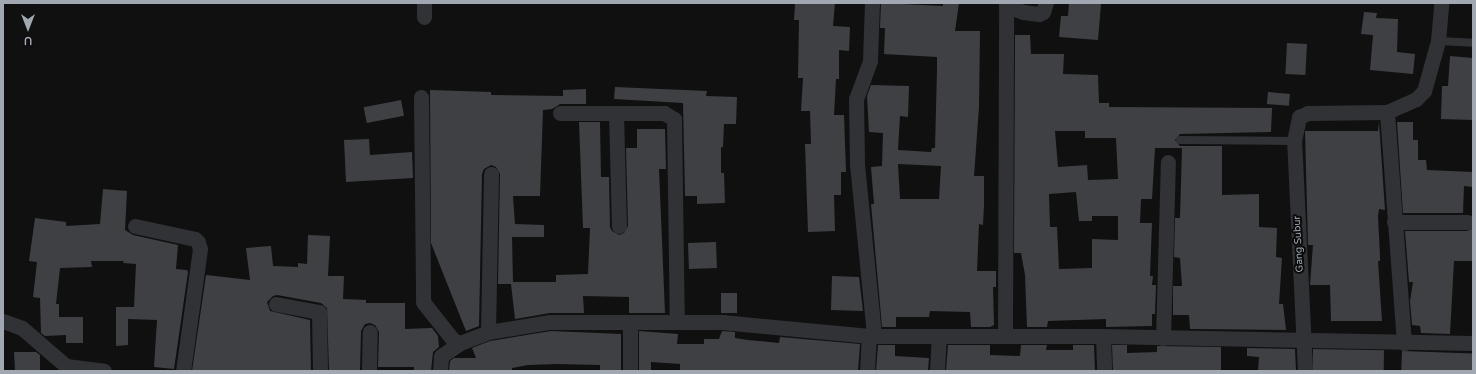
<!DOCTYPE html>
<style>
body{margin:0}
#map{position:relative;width:1476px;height:374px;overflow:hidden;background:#101011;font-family:"Varela Round",sans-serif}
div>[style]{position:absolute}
.building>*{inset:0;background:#3f4044;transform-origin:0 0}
.lane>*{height:8px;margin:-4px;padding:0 4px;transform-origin:4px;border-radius:4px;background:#313236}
.street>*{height:15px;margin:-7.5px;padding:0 7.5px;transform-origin:7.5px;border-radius:7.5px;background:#313236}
span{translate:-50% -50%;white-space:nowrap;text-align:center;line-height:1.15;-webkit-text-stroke:4px #0b0b0c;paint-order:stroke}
.street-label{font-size:10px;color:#a2a8b1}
.frame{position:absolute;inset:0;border:4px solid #a2a8b1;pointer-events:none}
.north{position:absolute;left:8px;top:8px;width:40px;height:40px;-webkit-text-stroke:3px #0b0b0c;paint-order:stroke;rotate:180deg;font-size:11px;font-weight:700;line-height:16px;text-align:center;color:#a2a8b1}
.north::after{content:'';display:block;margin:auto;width:14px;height:18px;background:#a2a8b1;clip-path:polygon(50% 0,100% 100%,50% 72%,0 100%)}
</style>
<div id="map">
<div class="building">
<div style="clip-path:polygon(795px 3px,835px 3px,833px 26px,850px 27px,849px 51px,839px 50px,839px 79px,836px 79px,834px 115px,844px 115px,846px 172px,841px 172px,841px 195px,834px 195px,835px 231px,808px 232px,805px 144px,811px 144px,810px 111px,801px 111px,803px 78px,798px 78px,799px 20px,794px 20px)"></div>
<div style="clip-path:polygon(evenodd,881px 3px,943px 6px,943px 3px,959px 3px,955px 31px,980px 31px,979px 107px,974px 176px,984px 176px,984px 205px,983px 225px,979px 224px,977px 271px,996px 271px,996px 287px,993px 287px,994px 325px,990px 327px,971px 327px,970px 312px,930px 311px,929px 317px,896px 317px,896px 327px,882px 327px,871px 204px,874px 204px,871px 167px,882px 166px,883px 133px,869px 132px,867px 96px,871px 85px,909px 86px,908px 117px,900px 116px,898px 150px,931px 152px,932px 148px,935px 148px,937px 70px,937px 57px,884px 54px,885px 28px,880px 28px,881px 3px,898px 164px,941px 166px,939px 199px,900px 199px,898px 164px)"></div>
<div style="clip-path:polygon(1069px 3px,1101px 4px,1098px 40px,1059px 37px,1061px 16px,1068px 16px)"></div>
<div style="clip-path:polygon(1364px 12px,1377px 13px,1376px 18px,1398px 19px,1397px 52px,1415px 54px,1413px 74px,1370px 70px,1373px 35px,1361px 34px)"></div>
<div style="clip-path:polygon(evenodd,1015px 35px,1030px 35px,1031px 54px,1064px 54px,1063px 74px,1098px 75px,1099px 103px,1109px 103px,1109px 107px,1272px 108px,1271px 132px,1180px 134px,1175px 140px,1180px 146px,1222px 146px,1222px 195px,1259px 194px,1259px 227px,1277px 228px,1276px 257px,1282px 258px,1279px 304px,1283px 304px,1286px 330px,1190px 329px,1189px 315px,1173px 315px,1173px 286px,1182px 286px,1180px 258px,1174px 257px,1175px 218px,1180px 218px,1182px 148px,1155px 148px,1152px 199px,1141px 199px,1140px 223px,1152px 223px,1150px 276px,1153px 276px,1152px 285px,1156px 285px,1155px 314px,1152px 314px,1152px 326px,1106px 327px,1106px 319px,1048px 321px,1047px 327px,1027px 327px,1025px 275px,1021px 253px,1014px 253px,1015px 35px,1055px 131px,1085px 131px,1085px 138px,1116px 138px,1118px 179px,1088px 180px,1087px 165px,1058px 167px,1055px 131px,1015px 35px,1076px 192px,1079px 221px,1092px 221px,1092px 216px,1118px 216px,1118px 240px,1092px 239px,1092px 268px,1059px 269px,1057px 227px,1050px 227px,1049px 194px,1076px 192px)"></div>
<div style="left:1287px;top:43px;width:20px;height:31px;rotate:3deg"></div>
<div style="clip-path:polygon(1450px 56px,1473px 58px,1473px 120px,1441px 119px,1442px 86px,1448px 86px)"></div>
<div style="clip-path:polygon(615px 87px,707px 91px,706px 96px,737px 97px,736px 124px,724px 124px,723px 147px,721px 147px,721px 173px,724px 173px,725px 203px,697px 204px,697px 196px,685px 196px,683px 103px,614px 99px)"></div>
<div style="clip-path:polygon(586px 89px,586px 104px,560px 104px,552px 109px,543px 110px,540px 196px,513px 196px,515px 224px,544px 225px,544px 237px,512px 237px,513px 282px,556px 282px,556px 275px,588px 274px,590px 228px,583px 228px,579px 122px,600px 122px,601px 177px,609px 177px,610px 227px,612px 231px,619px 235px,624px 233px,628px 226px,626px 148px,637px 148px,637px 129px,665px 129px,666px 169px,659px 169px,665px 313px,629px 313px,629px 297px,583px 296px,584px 313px,550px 313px,515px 319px,511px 284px,498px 284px,500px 174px,496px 167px,491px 165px,484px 169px,482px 174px,479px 326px,466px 331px,431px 243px,430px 90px,491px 92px,491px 95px,563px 96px,563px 90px)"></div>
<div style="left:1268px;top:92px;width:22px;height:12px;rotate:5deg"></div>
<div style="left:401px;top:100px;width:16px;height:38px;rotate:79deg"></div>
<div style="clip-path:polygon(1379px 122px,1385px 210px,1379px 209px,1378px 216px,1380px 256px,1380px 261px,1378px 261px,1382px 321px,1331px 321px,1330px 285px,1310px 285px,1313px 245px,1308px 245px,1305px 131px,1378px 131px)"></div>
<div style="clip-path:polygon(1397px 122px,1413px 122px,1413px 140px,1418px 140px,1418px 160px,1426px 160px,1427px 170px,1473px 172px,1473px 187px,1464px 186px,1463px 213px,1403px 213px)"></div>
<div style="clip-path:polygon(369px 139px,370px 155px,412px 152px,413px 178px,346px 182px,344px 140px)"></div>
<div style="clip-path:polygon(103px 189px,127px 191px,125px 230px,133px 235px,178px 245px,176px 269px,187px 270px,188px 272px,174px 369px,154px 367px,157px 320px,128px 319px,128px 345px,116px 346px,116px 307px,134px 307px,136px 264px,123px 263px,124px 261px,91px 261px,92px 267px,60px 268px,56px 304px,59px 304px,59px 317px,83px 317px,83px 343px,66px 343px,66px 335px,45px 336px,41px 333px,40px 298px,33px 297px,37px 262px,29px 261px,35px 218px,66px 222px,66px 226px,100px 224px)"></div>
<div style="clip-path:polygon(1473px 228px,1473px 261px,1454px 261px,1450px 334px,1421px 333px,1420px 326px,1412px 325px,1410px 301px,1413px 282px,1409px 282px,1405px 231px,1467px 231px)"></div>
<div style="clip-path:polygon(308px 235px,330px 236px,328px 276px,344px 276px,343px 299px,366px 300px,366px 303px,405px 303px,405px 329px,432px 328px,438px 336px,439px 347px,433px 352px,431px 371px,414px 371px,414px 367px,378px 367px,379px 332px,375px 325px,370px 323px,365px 324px,361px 331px,360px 371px,329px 371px,327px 308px,321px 303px,277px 295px,273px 296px,267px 302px,270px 311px,310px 320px,311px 371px,192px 371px,206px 275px,250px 280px,246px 248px,271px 246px,273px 266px,298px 267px,298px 263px,307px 264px)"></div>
<div style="left:716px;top:242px;width:26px;height:28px;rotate:88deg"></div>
<div style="clip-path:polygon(832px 276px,859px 277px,863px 311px,831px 310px)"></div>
<div style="left:721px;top:293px;width:16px;height:20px"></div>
<div style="clip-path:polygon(551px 331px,621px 334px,621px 371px,600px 370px,600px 365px,557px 364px,528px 365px,512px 368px,512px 371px,449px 371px,450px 361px,454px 358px,476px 358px,472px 348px,490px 341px)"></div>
<div style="clip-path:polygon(639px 331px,678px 334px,677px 344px,704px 344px,704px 339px,719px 339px,722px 331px,735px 332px,735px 338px,748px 340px,779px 343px,780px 337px,860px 344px,858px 371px,680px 371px,680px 364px,651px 362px,651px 370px,639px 370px)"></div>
<div style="clip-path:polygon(878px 345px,895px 345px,895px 356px,929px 358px,928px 371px,876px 371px)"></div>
<div style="clip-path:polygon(948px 345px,990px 345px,990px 355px,1020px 356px,1021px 345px,1047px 345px,1046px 350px,1073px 350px,1073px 345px,1094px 345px,1095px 371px,946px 371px)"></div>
<div style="clip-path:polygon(1112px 345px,1127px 345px,1127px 353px,1157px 352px,1157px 346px,1221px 347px,1221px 371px,1113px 371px)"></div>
<div style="clip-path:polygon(1247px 348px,1295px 349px,1296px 371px,1258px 371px,1259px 357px,1247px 356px)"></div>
<div style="left:1313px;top:349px;width:71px;height:22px;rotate:1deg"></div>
<div style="left:1402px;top:351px;width:71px;height:20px;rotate:2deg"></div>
<div style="clip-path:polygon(14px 352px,36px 352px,40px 355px,40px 371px,15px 371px)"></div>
</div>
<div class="lane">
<div style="left:1438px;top:41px;width:35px;rotate:3deg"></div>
<div style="left:1180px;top:140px;width:114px;rotate:0.5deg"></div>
</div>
<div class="street">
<div style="left:424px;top:3px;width:14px;rotate:90deg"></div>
<div style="left:872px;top:3px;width:58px;rotate:92deg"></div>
<div style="left:870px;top:61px;width:40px;rotate:110.2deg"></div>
<div style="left:856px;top:99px;width:65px;rotate:89.1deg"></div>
<div style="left:857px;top:164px;width:172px;rotate:84.3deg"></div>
<div style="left:1006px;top:6px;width:18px;rotate:19deg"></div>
<div style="left:1023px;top:12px;width:16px;rotate:7deg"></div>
<div style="left:1039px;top:14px;width:4px;rotate:-27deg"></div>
<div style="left:1043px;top:12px;width:9px;rotate:-72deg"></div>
<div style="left:421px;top:97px;width:205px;rotate:89.4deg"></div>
<div style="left:423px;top:302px;width:48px;rotate:51.7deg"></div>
<div style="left:453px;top:340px;width:8px;rotate:23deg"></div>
<div style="left:460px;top:343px;width:30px;rotate:-21deg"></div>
<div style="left:488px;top:332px;width:63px;rotate:-9.2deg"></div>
<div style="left:550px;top:322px;width:172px"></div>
<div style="left:722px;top:322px;width:148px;rotate:5.4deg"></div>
<div style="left:869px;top:336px;width:234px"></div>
<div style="left:1103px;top:336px;width:370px;rotate:1.1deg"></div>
<div style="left:1387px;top:112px;width:232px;rotate:85.8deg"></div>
<div style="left:560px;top:113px;width:104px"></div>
<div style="left:664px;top:113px;width:12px;rotate:31deg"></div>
<div style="left:674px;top:119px;width:203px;rotate:89.2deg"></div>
<div style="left:616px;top:113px;width:113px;rotate:88.5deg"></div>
<div style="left:1394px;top:222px;width:73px"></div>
<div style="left:135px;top:226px;width:61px;rotate:12.2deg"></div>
<div style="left:195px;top:239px;width:4px;rotate:45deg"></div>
<div style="left:198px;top:242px;width:7px;rotate:74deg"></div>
<div style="left:200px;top:249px;width:123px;rotate:97.9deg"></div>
<div style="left:276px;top:304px;width:44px;rotate:10.5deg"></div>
<div style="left:319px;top:312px;width:59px;rotate:89deg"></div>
<div style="left:3px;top:321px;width:20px;rotate:20deg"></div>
<div style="left:22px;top:328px;width:58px;rotate:40.8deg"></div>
<div style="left:66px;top:366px;width:38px;rotate:7deg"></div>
<div style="left:488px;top:332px;width:158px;rotate:-88.9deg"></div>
<div style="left:1005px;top:335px;width:332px;rotate:-89.8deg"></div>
<div style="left:1103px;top:336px;width:35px;rotate:88deg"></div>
<div style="left:1163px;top:338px;width:176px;rotate:-88.4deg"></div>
<div style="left:369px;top:371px;width:39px;rotate:-89deg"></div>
<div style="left:440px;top:371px;width:15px;rotate:-86deg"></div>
<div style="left:441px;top:356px;width:23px;rotate:-34deg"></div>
<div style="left:630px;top:371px;width:48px;rotate:-90deg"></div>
<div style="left:867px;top:371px;width:35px;rotate:-87deg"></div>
<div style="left:937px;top:371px;width:34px;rotate:-87deg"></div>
<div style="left:1305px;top:371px;width:230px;rotate:-92.7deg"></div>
<div style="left:1294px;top:141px;width:25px;rotate:-78deg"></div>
<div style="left:1299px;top:117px;width:10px;rotate:-24deg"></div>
<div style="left:1308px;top:113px;width:79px;rotate:-0.7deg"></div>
<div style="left:1387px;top:112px;width:32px;rotate:-24deg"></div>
<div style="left:1416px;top:99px;width:11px;rotate:-45deg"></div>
<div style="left:1424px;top:91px;width:52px;rotate:-74.4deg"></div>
<div style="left:1438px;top:41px;width:38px;rotate:-85deg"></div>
</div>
<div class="street-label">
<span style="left:1299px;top:244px;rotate:-93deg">Gang Subur</span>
</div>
<div class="frame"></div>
<div class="north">U</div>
</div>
